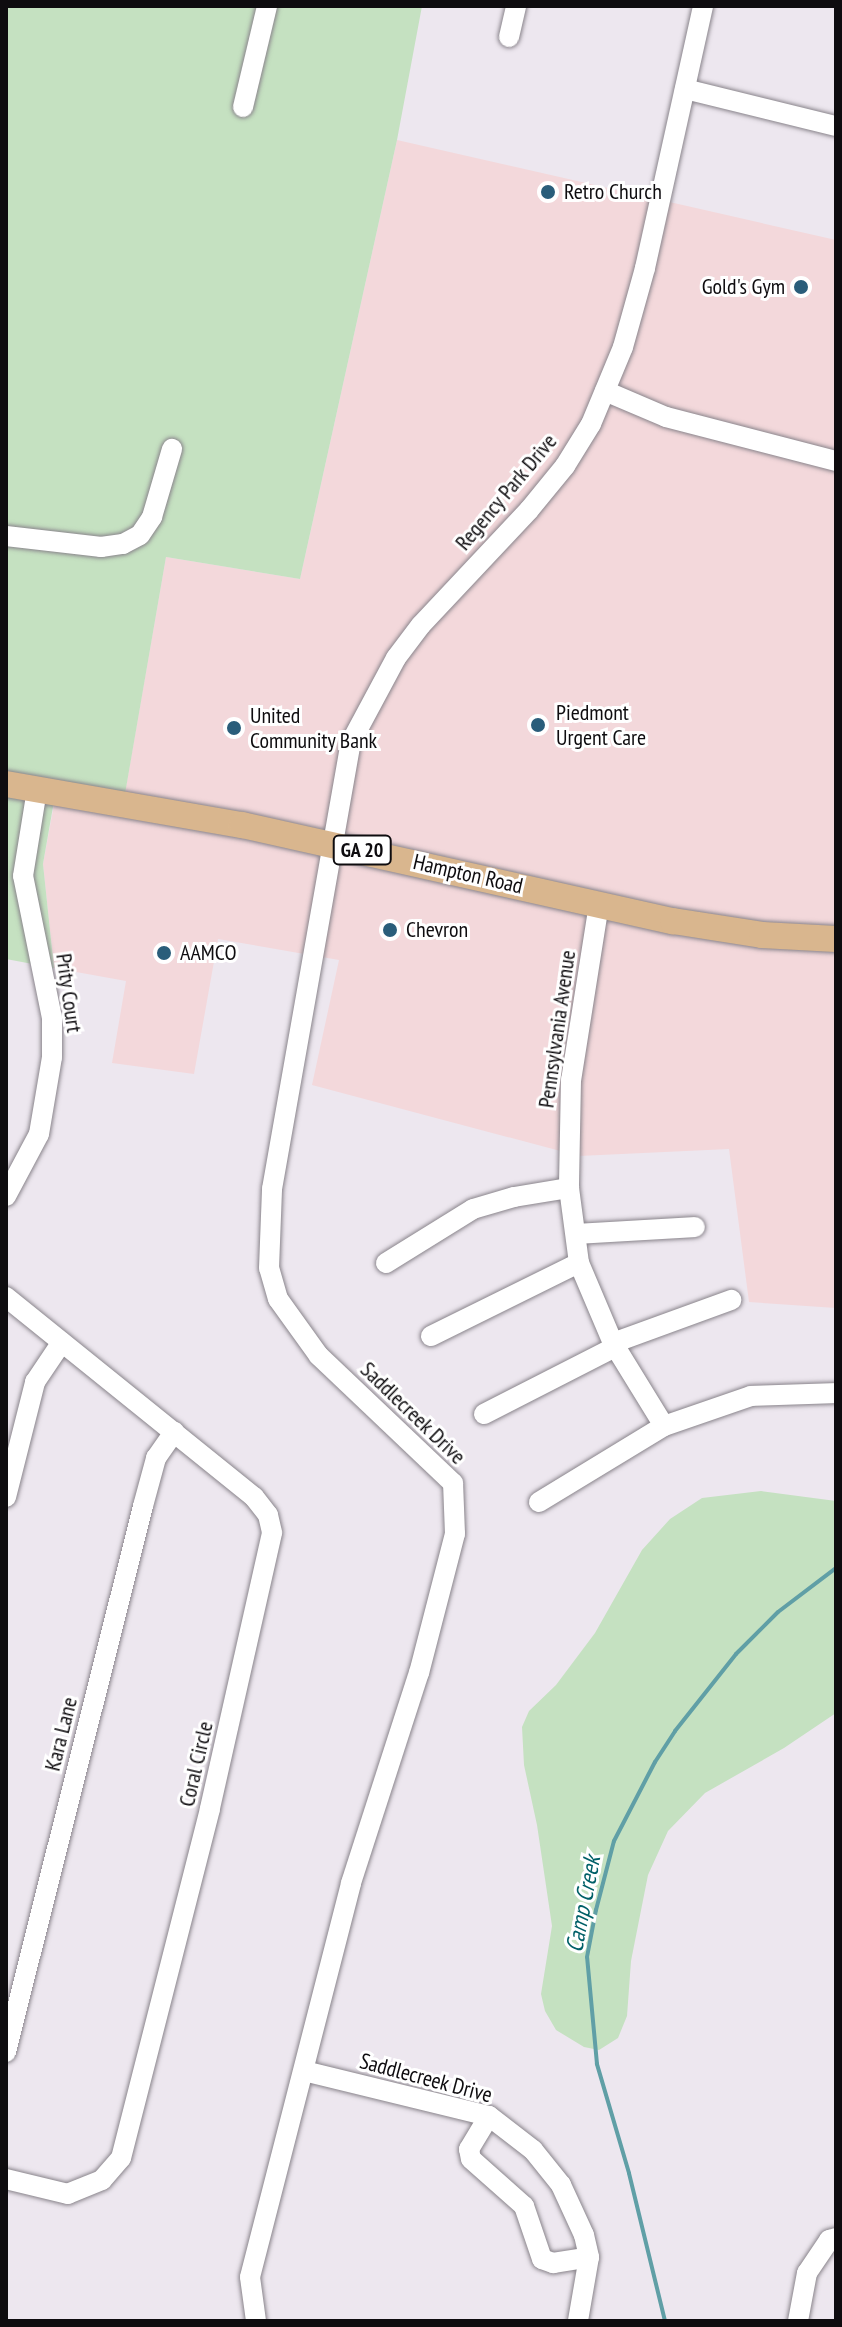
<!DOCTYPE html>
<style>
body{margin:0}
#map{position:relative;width:842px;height:2327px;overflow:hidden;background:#ede7ef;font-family:"PT Sans Narrow",sans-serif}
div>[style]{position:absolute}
.commercial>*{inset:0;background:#f3d8db}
.green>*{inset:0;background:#c5e1c1}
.stream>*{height:4px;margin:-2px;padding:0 2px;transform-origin:2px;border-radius:2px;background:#609fa6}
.roads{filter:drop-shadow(0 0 2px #89848b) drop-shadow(0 0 2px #89848b)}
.minor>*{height:20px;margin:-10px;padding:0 10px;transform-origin:10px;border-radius:10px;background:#fff}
.major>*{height:26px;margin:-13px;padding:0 13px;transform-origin:13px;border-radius:13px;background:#d9b68e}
.dots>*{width:22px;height:22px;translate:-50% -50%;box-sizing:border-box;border:4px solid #fff;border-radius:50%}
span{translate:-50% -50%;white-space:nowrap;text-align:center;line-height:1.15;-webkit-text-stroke:6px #fff;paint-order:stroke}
.shield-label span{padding:2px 6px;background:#fff;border:2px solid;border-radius:6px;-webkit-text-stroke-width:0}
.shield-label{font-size:20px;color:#0e0c0f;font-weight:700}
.poi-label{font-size:22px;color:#0e0c0f}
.left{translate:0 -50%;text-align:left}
.right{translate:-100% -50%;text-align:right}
.street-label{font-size:22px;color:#0e0c0f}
.water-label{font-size:24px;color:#006068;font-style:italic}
.frame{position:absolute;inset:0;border:8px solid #0e0c0f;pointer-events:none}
</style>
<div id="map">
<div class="commercial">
<div style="clip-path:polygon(397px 140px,836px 240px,836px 1308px,749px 1302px,729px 1149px,579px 1156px,312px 1085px,339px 960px,218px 939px,194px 1074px,112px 1063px,126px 981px,54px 968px,43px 864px,58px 783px,125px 793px,166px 557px,300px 579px)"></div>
</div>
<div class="green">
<div style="clip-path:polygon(6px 6px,422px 6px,397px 140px,300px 579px,166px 557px,125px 794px,57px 784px,43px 864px,54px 968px,6px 959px)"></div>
<div style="clip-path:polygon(761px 1491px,836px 1501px,836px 1713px,784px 1748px,705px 1793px,668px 1831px,648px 1875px,631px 1961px,627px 2016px,618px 2038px,599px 2050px,584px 2047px,556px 2030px,545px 2011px,541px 1994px,552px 1926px,537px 1825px,524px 1765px,522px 1727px,529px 1711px,556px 1685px,595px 1633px,642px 1550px,670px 1519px,702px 1498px)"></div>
</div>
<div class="stream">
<div style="left:665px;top:2321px;width:152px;rotate:-103.7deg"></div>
<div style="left:629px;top:2173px;width:114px;rotate:-106.4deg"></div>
<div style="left:597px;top:2064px;width:107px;rotate:-95.3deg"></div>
<div style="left:587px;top:1957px;width:48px;rotate:-79.2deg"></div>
<div style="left:596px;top:1910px;width:71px;rotate:-75.4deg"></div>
<div style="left:614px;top:1841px;width:89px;rotate:-62.6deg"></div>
<div style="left:655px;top:1762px;width:37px;rotate:-57deg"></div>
<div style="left:675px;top:1731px;width:98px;rotate:-51.6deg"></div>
<div style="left:736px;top:1654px;width:59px;rotate:-45deg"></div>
<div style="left:778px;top:1612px;width:73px;rotate:-37.2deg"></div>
</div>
<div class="roads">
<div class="minor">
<div style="left:509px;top:37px;width:32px;rotate:-77deg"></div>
<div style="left:685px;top:89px;width:155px;rotate:13.8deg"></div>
<div style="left:243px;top:107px;width:104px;rotate:-76.6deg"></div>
<div style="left:605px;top:391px;width:66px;rotate:23.1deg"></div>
<div style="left:666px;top:417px;width:176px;rotate:14.5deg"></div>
<div style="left:6px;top:536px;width:96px;rotate:6.6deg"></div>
<div style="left:101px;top:547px;width:22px;rotate:-8deg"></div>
<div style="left:123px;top:544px;width:19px;rotate:-28deg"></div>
<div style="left:140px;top:535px;width:22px;rotate:-56deg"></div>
<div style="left:152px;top:517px;width:71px;rotate:-73.6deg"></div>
<div style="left:599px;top:904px;width:178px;rotate:99deg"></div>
<div style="left:571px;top:1080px;width:108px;rotate:91.1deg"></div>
<div style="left:569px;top:1188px;width:76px;rotate:82.4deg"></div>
<div style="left:579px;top:1263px;width:87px;rotate:67deg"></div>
<div style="left:613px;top:1343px;width:97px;rotate:58.4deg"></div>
<div style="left:6px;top:1196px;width:70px;rotate:-62deg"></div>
<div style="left:39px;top:1134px;width:78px;rotate:-80.4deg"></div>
<div style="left:52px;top:1057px;width:39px;rotate:-90deg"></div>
<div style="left:52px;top:1018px;width:145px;rotate:-101.5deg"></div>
<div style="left:23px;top:876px;width:87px;rotate:-80.8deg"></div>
<div style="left:577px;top:1234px;width:118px;rotate:-3.4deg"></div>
<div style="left:386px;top:1263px;width:102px;rotate:-31.8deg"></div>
<div style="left:473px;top:1209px;width:43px;rotate:-16.3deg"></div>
<div style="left:514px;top:1197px;width:56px;rotate:-9.3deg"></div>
<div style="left:6px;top:1297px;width:319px;rotate:38.9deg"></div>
<div style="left:254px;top:1497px;width:23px;rotate:52deg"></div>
<div style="left:268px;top:1515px;width:18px;rotate:77deg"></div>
<div style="left:272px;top:1533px;width:283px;rotate:102.7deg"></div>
<div style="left:210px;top:1809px;width:360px;rotate:104.3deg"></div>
<div style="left:121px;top:2158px;width:29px;rotate:131deg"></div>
<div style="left:102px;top:2180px;width:37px;rotate:158deg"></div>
<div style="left:68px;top:2194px;width:64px;rotate:-166.4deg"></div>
<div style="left:431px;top:1336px;width:165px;rotate:-26.3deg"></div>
<div style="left:613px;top:1343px;width:126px;rotate:-20deg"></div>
<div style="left:484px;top:1414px;width:147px;rotate:-27.1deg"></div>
<div style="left:6px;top:1497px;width:119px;rotate:-75.8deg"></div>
<div style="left:35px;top:1382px;width:48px;rotate:-56deg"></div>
<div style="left:539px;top:1502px;width:146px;rotate:-31.3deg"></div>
<div style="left:664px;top:1426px;width:92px;rotate:-19deg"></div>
<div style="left:751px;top:1396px;width:85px;rotate:-2deg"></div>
<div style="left:6px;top:2052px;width:563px;rotate:-75.91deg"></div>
<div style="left:143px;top:1506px;width:50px;rotate:-74.8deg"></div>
<div style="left:156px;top:1458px;width:32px;rotate:-55deg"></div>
<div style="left:304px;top:2071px;width:190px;rotate:13.7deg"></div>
<div style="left:489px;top:2116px;width:56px;rotate:37.7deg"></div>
<div style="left:533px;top:2150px;width:45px;rotate:51.3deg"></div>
<div style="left:561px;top:2185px;width:55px;rotate:65.3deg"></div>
<div style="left:584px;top:2235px;width:23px;rotate:77deg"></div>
<div style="left:589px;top:2257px;width:65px;rotate:99.8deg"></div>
<div style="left:489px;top:2116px;width:39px;rotate:121deg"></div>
<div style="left:469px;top:2149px;width:10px;rotate:79deg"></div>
<div style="left:471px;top:2159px;width:71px;rotate:41.6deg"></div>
<div style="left:524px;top:2206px;width:56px;rotate:71.2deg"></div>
<div style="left:542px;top:2259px;width:12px;rotate:20deg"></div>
<div style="left:553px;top:2263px;width:36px;rotate:-9deg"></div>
<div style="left:256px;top:2321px;width:44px;rotate:-97.8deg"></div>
<div style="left:250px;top:2277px;width:407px;rotate:-75.6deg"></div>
<div style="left:351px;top:1883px;width:221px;rotate:-72.1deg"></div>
<div style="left:419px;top:1673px;width:144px;rotate:-75.5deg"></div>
<div style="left:455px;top:1534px;width:51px;rotate:-92.2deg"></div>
<div style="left:453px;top:1483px;width:185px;rotate:-136.5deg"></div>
<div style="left:319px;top:1356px;width:70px;rotate:-125.7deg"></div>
<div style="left:278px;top:1299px;width:32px;rotate:-106deg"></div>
<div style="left:269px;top:1268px;width:79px;rotate:-87.8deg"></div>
<div style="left:272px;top:1189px;width:454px;rotate:-80deg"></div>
<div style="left:351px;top:742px;width:95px;rotate:-61.8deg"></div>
<div style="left:396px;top:658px;width:41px;rotate:-52.9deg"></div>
<div style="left:421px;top:625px;width:158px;rotate:-46.8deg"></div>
<div style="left:529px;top:510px;width:57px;rotate:-50.7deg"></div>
<div style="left:565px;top:466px;width:49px;rotate:-58.2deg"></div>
<div style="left:591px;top:424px;width:83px;rotate:-67.4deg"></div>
<div style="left:623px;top:347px;width:82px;rotate:-74.4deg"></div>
<div style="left:645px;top:268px;width:268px;rotate:-77.5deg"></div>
<div style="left:798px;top:2321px;width:49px;rotate:-79.4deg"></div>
<div style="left:807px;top:2273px;width:40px;rotate:-56deg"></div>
<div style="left:829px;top:2240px;width:7px;rotate:-16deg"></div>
</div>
<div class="major">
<div style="left:6px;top:784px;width:240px;rotate:9.9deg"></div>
<div style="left:242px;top:825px;width:442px;rotate:12.6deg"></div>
<div style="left:673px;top:921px;width:90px;rotate:8.9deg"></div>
<div style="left:762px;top:935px;width:74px;rotate:3.1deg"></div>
</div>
</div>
<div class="dots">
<div style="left:548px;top:192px;background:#2a5d7a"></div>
<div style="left:801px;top:287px;background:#2a5d7a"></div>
<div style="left:538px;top:725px;background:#2a5d7a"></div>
<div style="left:234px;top:728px;background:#2a5d7a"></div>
<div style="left:390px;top:930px;background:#2a5d7a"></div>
<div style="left:164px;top:953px;background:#2a5d7a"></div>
</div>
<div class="shield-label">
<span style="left:362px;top:850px">GA 20</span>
</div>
<div class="poi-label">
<span class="left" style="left:564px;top:192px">Retro Church</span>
<span class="right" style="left:785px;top:287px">Gold's Gym</span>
<span class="left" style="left:556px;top:725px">Piedmont<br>Urgent Care</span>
<span class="left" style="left:250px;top:728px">United<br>Community Bank</span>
<span class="left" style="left:406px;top:930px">Chevron</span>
<span class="left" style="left:180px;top:953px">AAMCO</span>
</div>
<div class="street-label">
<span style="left:506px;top:492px;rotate:-50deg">Regency Park Drive</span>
<span style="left:468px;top:874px;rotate:13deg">Hampton Road</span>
<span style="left:69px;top:993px;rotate:82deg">Prity Court</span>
<span style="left:557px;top:1029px;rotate:-82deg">Pennsylvania Avenue</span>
<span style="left:413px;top:1413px;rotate:44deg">Saddlecreek Drive</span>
<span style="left:61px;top:1734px;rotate:-76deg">Kara Lane</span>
<span style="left:196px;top:1764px;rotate:-77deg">Coral Circle</span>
<span style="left:426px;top:2078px;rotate:15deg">Saddlecreek Drive</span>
</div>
<div class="water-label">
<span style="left:583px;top:1904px;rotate:-79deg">Camp Creek</span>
</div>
<div class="frame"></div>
</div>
